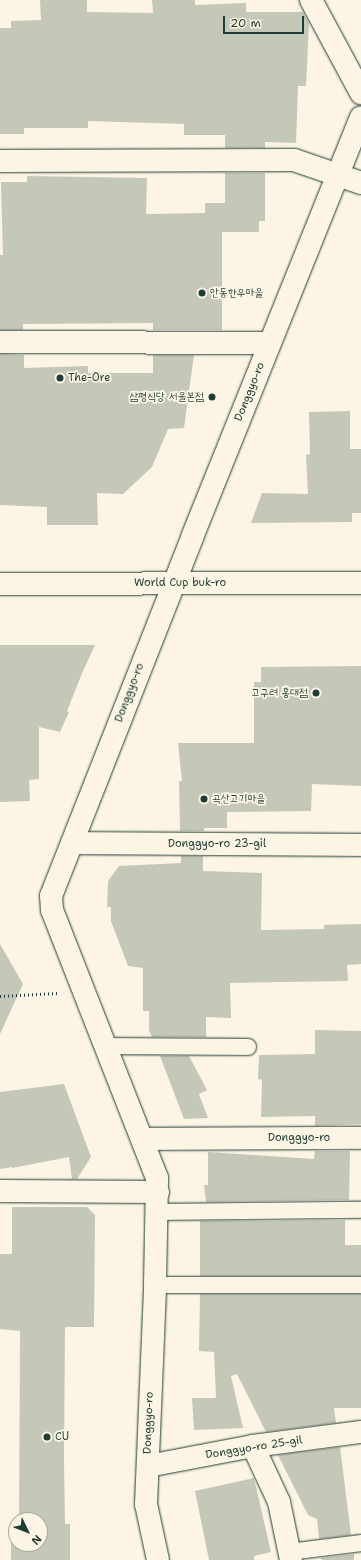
<!DOCTYPE html>
<meta charset="utf-8">
<style>
body{margin:0}
#map{position:relative;width:361px;height:1560px;overflow:hidden;background:#fcf5e5;font-family:"Shantell Sans","Poor Story",sans-serif}
div>[style]{position:absolute}
.building>*{inset:0;background:#c5c7b9}
.path>*{height:2.5px;margin-top:-1.25px;transform-origin:0;background:repeating-linear-gradient(90deg,#1f3d34 0 1px,transparent 0 4px)}
.roads{filter:drop-shadow(0 0 1px #1f3d34) drop-shadow(0 0 1px #1f3d34)}
.lane>*{height:16px;margin:-8px;padding:0 8px;transform-origin:8px;border-radius:8px;background:#fcf5e5}
.street>*{height:22px;margin:-11px;padding:0 11px;transform-origin:11px;border-radius:11px;background:#fcf5e5}
.secondary>*{height:22px;margin:-11px;padding:0 11px;transform-origin:11px;border-radius:11px;background:#fcf5e5}
.dots>*{width:11px;height:11px;translate:-50% -50%;box-sizing:border-box;border:2px solid #fcf5e5;border-radius:50%}
span{translate:-50% -50%;white-space:nowrap;text-align:center;line-height:1.15;-webkit-text-stroke:3.5px #fcf5e5;paint-order:stroke}
.poi-label{font-size:11px;color:#1f3d34}
.left{translate:0 -50%;text-align:left}
.right{translate:-100% -50%;text-align:right}
.street-label{font-size:11px;color:#1f3d34}
.north{position:absolute;left:8px;top:1512px;width:40px;height:40px;box-sizing:border-box;background:#fcf5e5;border:1px solid #a4ab9e;border-radius:50%;rotate:133deg;font-size:11px;font-weight:700;line-height:16px;text-align:center;color:#1f3d34}
.north::after{content:'';display:block;margin:auto;width:14px;height:18px;background:#1f3d34;clip-path:polygon(50% 0,100% 100%,50% 72%,0 100%)}
.scale{position:absolute;left:223px;top:16px;width:81px;height:18px;box-sizing:border-box;border:2px solid #1f3d34;border-top:0;padding-left:5px;font-size:12px;line-height:14px;white-space:nowrap;color:#1f3d34;-webkit-text-stroke:3px #fcf5e5;paint-order:stroke}
</style>
<div id="map">
<div class="building">
<div style="clip-path:polygon(40px 0,87px 0,87px 12px,153px 13px,152px 0,195px 0,195px 5px,246px 3px,246px 12px,303px 12px,309px 23px,306px 86px,298px 86px,296px 143px,265px 142px,265px 148px,225px 148px,225px 135px,184px 135px,184px 124px,88px 121px,88px 128px,24px 128px,24px 134px,0 134px,0 28px,11px 28px,11px 21px,41px 20px)"></div>
<div style="clip-path:polygon(225px 173px,265px 173px,265px 221px,259px 221px,259px 232px,222px 232px,222px 330px,153px 330px,153px 323px,23px 324px,23px 330px,0 330px,0 255px,3px 255px,1px 182px,27px 182px,27px 176px,147px 178px,146px 214px,205px 213px,205px 203px,225px 203px)"></div>
<div style="clip-path:polygon(0 354px,24px 355px,24px 368px,88px 366px,88px 373px,153px 373px,153px 355px,194px 355px,184px 428px,168px 429px,152px 467px,123px 494px,97px 493px,98px 525px,47px 525px,47px 507px,0 505px)"></div>
<div style="clip-path:polygon(350px 411px,350px 449px,361px 449px,361px 513px,352px 513px,352px 522px,251px 523px,262px 493px,308px 494px,306px 455px,310px 454px,309px 412px)"></div>
<div style="clip-path:polygon(0 645px,95px 645px,83px 671px,67px 711px,69px 712px,60px 732px,39px 727px,39px 779px,29px 780px,30px 801px,0 802px)"></div>
<div style="clip-path:polygon(361px 666px,361px 786px,312px 784px,311px 811px,227px 812px,227px 828px,204px 828px,204px 831px,180px 831px,179px 781px,182px 781px,178px 743px,254px 743px,254px 682px,261px 682px,261px 667px)"></div>
<div style="clip-path:polygon(181px 856px,203px 856px,203px 871px,262px 873px,261px 930px,324px 929px,324px 925px,361px 924px,361px 964px,347px 965px,348px 981px,230px 983px,231px 1018px,206px 1017px,206px 1037px,152px 1037px,149px 1030px,149px 1011px,143px 1011px,143px 968px,128px 966px,111px 921px,111px 907px,107px 907px,108px 881px,119px 866px,181px 863px)"></div>
<div style="clip-path:polygon(0 944px,23px 984px,0 1034px)"></div>
<div style="clip-path:polygon(315px 1030px,361px 1031px,361px 1124px,315px 1126px,315px 1116px,261px 1117px,262px 1080px,258px 1079px,259px 1055px,315px 1054px)"></div>
<div style="clip-path:polygon(160px 1056px,189px 1056px,207px 1090px,199px 1094px,208px 1118px,184px 1119px)"></div>
<div style="clip-path:polygon(64px 1084px,91px 1157px,77px 1179px,72px 1179px,69px 1157px,12px 1168px,12px 1167px,0 1169px,0 1092px)"></div>
<div style="clip-path:polygon(315px 1151px,350px 1151px,349px 1200px,206px 1202px,204px 1185px,208px 1185px,208px 1152px,314px 1159px)"></div>
<div style="clip-path:polygon(12px 1207px,87px 1207px,95px 1215px,94px 1327px,65px 1327px,64px 1460px,65px 1524px,70px 1524px,70px 1560px,11px 1560px,11px 1523px,16px 1523px,16px 1544px,40px 1544px,40px 1520px,19px 1520px,20px 1331px,0 1329px,0 1254px,12px 1254px)"></div>
<div style="clip-path:polygon(345px 1220px,345px 1245px,361px 1245px,361px 1276px,200px 1276px,200px 1221px)"></div>
<div style="clip-path:polygon(200px 1294px,361px 1294px,361px 1408px,334px 1408px,336px 1423px,266px 1432px,237px 1374px,231px 1376px,243px 1428px,194px 1430px,192px 1398px,216px 1398px,214px 1352px,199px 1351px)"></div>
<div style="clip-path:polygon(340px 1447px,351px 1535px,319px 1539px,317px 1519px,308px 1515px,278px 1455px)"></div>
<div style="clip-path:polygon(254px 1478px,271px 1552px,254px 1556px,254px 1560px,209px 1560px,195px 1491px)"></div>
<div style="clip-path:polygon(354px 1554px,354px 1560px,322px 1560px,321px 1558px)"></div>
</div>
<div class="path">
<div style="left:0;top:996px;width:57px;rotate:-3deg"></div>
</div>
<div class="roads">
<div class="lane">
<div style="left:105px;top:1046px;width:143px;rotate:0.4deg"></div>
<div style="left:157px;top:1212px;width:204px;rotate:-0.6deg"></div>
<div style="left:155px;top:1285px;width:206px"></div>
<div style="left:289px;top:1552px;width:73px;rotate:-7.1deg"></div>
</div>
<div class="street">
<div style="left:311px;top:0;width:106px;rotate:61.7deg"></div>
<div style="left:0;top:161px;width:294px;rotate:-0.2deg"></div>
<div style="left:294px;top:160px;width:71px;rotate:18.9deg"></div>
<div style="left:0;top:342px;width:269px;rotate:0.2deg"></div>
<div style="left:72px;top:843px;width:289px;rotate:0.4deg"></div>
<div style="left:142px;top:1139px;width:219px;rotate:-0.3deg"></div>
<div style="left:0;top:1191px;width:158px;rotate:0.4deg"></div>
<div style="left:253px;top:1446px;width:62px;rotate:65.1deg"></div>
<div style="left:279px;top:1502px;width:59px;rotate:78.3deg"></div>
<div style="left:148px;top:1466px;width:107px;rotate:-10.8deg"></div>
<div style="left:253px;top:1446px;width:109px;rotate:-7.4deg"></div>
</div>
<div class="secondary">
<div style="left:0;top:584px;width:361px;rotate:-0.2deg"></div>
<div style="left:158px;top:1560px;width:57px;rotate:-102.1deg"></div>
<div style="left:146px;top:1504px;width:219px;rotate:-87.6deg"></div>
<div style="left:155px;top:1285px;width:107px;rotate:-88.9deg"></div>
<div style="left:157px;top:1178px;width:288px;rotate:-111.4deg"></div>
<div style="left:52px;top:910px;width:14px;rotate:-94deg"></div>
<div style="left:51px;top:896px;width:388px;rotate:-68.5deg"></div>
<div style="left:193px;top:535px;width:450px;rotate:-68.1deg"></div>
</div>
</div>
<div class="dots">
<div style="left:202px;top:293px;background:#1f3d34"></div>
<div style="left:60px;top:378px;background:#1f3d34"></div>
<div style="left:212px;top:397px;background:#1f3d34"></div>
<div style="left:316px;top:693px;background:#1f3d34"></div>
<div style="left:204px;top:799px;background:#1f3d34"></div>
<div style="left:47px;top:1437px;background:#1f3d34"></div>
</div>
<div class="poi-label">
<span class="left" style="left:210px;top:293px">안동한우마을</span>
<span class="left" style="left:68px;top:378px">The-Ore</span>
<span class="right" style="left:204px;top:397px">삼평식당 서울본점</span>
<span class="right" style="left:308px;top:693px">고구려 홍대점</span>
<span class="left" style="left:212px;top:799px">곡산고기마을</span>
<span class="left" style="left:55px;top:1437px">CU</span>
</div>
<div class="street-label">
<span style="left:250px;top:392px;rotate:-68deg">Donggyo-ro</span>
<span style="left:180px;top:583px">World Cup buk-ro</span>
<span style="left:130px;top:693px;rotate:-69deg">Donggyo-ro</span>
<span style="left:217px;top:844px">Donggyo-ro 23-gil</span>
<span style="left:299px;top:1138px">Donggyo-ro</span>
<span style="left:149px;top:1423px;rotate:-88deg">Donggyo-ro</span>
<span style="left:254px;top:1448px;rotate:-9deg">Donggyo-ro 25-gil</span>
</div>
<div class="north">N</div>
<div class="scale">20 m</div>
</div>
